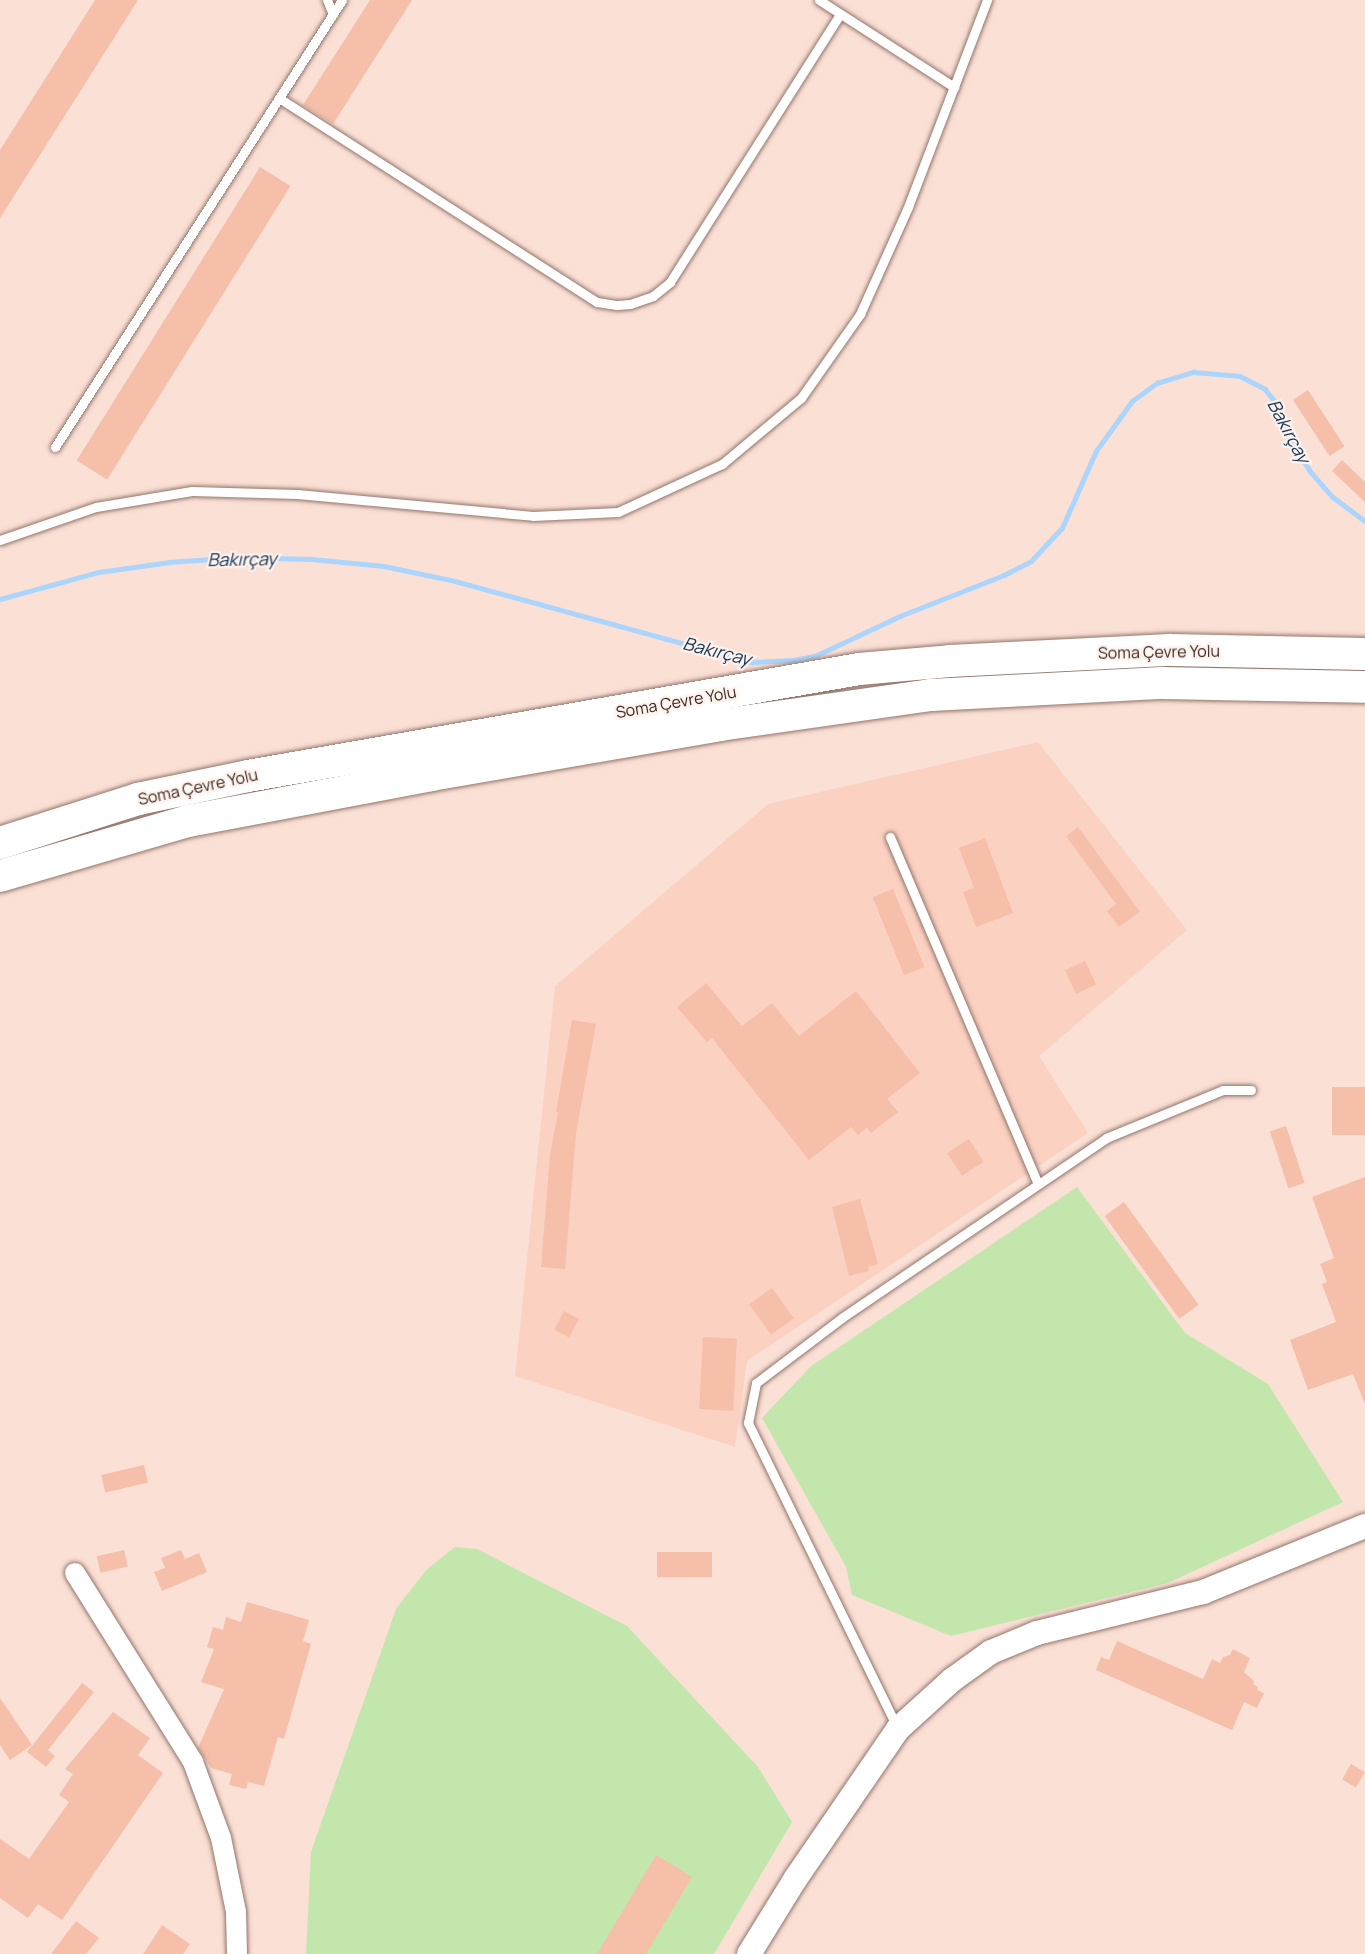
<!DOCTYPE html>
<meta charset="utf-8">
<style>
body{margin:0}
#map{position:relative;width:1365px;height:1954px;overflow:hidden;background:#fbe0d6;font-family:Manrope,sans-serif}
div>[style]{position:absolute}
.built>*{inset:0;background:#fbd1c2}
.green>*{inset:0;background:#c3e6ad}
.stream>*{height:4.5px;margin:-2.25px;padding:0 2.25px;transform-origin:2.25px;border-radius:2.25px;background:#abd5fc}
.building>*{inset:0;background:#f6bfaa;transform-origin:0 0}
.roads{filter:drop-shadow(0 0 2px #93756a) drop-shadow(0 0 2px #93756a)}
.service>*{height:9px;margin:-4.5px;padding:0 4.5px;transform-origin:4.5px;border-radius:4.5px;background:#fff}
.minor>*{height:20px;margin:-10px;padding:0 10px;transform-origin:10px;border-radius:10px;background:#fff}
.tertiary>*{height:24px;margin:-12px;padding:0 12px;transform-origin:12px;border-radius:12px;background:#fff}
.trunk>*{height:32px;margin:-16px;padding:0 16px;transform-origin:16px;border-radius:16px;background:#fff}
span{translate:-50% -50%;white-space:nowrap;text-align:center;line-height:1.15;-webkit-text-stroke:4.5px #fff1eb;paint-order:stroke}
.street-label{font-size:16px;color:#392c27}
.water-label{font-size:18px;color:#123858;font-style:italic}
</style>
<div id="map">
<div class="built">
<div style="clip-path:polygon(1038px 742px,1187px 930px,1039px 1056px,1088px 1133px,747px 1361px,735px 1447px,515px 1376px,555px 986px,768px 804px)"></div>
</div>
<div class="green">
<div style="clip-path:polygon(1077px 1187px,1185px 1333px,1268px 1384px,1343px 1502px,1168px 1583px,951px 1636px,852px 1595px,846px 1567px,762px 1418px,811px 1366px)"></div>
<div style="clip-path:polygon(455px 1547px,477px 1549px,627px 1626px,758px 1767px,792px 1822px,714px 1954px,306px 1954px,311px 1852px,396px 1609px,426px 1570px)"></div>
</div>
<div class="stream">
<div style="left:0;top:599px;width:103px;rotate:-15.3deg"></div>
<div style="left:99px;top:572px;width:71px;rotate:-8.1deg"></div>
<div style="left:169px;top:562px;width:71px;rotate:-4deg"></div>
<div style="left:240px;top:557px;width:72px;rotate:1.6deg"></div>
<div style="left:312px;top:559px;width:72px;rotate:5.6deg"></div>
<div style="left:384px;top:566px;width:73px;rotate:11.9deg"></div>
<div style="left:455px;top:581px;width:308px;rotate:15.3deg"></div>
<div style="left:752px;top:662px;width:42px;rotate:-2.7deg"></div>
<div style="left:794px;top:660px;width:21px;rotate:-11deg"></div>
<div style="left:815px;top:656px;width:94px;rotate:-25.2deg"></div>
<div style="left:900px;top:616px;width:112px;rotate:-21.5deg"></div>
<div style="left:1004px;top:575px;width:30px;rotate:-27deg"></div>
<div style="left:1031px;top:561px;width:45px;rotate:-46.8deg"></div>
<div style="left:1062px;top:528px;width:84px;rotate:-66.2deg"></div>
<div style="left:1096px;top:451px;width:62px;rotate:-54.2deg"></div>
<div style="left:1132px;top:401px;width:31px;rotate:-36deg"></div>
<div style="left:1157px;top:383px;width:39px;rotate:-17deg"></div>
<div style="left:1194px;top:372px;width:46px;rotate:5deg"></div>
<div style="left:1240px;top:376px;width:28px;rotate:27deg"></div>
<div style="left:1265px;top:389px;width:19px;rotate:51deg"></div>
<div style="left:1277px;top:404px;width:38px;rotate:68deg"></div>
<div style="left:1291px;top:439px;width:37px;rotate:59deg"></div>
<div style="left:1310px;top:471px;width:35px;rotate:49deg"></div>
<div style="left:1333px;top:497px;width:40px;rotate:37deg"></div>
</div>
<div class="building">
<div style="clip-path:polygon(95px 0,138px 0,0 218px,0 150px)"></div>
<div style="clip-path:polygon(370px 0,412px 0,333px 124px,303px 105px)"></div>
<div style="left:260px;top:167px;width:36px;height:346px;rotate:32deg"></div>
<div style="left:1308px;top:390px;width:67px;height:18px;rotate:57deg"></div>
<div style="clip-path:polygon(1342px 460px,1365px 482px,1365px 502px,1332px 471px)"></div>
<div style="clip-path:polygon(1078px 827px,1140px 912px,1119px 927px,1107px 911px,1116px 904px,1066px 836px)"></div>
<div style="clip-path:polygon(985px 838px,1013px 913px,976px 927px,963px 892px,974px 888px,959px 848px)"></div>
<div style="left:893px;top:889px;width:84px;height:22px;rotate:68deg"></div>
<div style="left:1085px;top:961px;width:26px;height:22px;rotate:65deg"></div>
<div style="clip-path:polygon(706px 983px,742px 1026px,772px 1003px,799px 1036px,856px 991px,920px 1073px,887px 1099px,898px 1112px,871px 1133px,867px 1127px,858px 1135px,851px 1127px,809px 1160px,712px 1038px,707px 1042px,677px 1007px)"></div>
<div style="clip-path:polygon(572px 1020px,596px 1024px,576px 1133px,565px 1269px,541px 1267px,550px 1155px,558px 1113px,556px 1112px)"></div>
<div style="left:1332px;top:1087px;width:33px;height:48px"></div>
<div style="left:1286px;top:1126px;width:60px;height:17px;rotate:72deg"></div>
<div style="left:969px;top:1139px;width:27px;height:26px;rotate:57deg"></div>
<div style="clip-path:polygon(1365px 1177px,1365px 1402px,1364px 1402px,1353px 1374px,1308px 1390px,1290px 1340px,1336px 1322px,1322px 1284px,1327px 1282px,1320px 1264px,1334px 1258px,1312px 1197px)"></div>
<div style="clip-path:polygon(860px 1199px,878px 1264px,868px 1267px,869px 1271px,849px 1276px,832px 1207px)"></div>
<div style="left:1124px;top:1202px;width:127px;height:24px;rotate:54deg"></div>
<div style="left:772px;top:1288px;width:37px;height:28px;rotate:54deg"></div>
<div style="left:564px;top:1311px;width:17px;height:21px;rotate:28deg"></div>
<div style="left:703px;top:1337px;width:34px;height:72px;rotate:3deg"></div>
<div style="left:144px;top:1465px;width:18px;height:44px;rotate:77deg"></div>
<div style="left:124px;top:1550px;width:17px;height:28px;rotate:77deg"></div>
<div style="clip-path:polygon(181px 1550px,185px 1559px,199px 1553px,207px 1572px,162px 1591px,154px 1572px,165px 1568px,161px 1558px)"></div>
<div style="left:657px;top:1552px;width:55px;height:25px"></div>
<div style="clip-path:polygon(247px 1602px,309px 1620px,303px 1641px,311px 1644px,284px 1739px,278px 1737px,264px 1786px,248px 1782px,246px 1789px,229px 1785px,232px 1774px,211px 1768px,198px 1748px,224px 1689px,201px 1682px,214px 1649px,207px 1647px,213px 1627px,223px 1630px,226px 1617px,241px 1622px)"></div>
<div style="clip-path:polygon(1117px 1641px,1203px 1679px,1212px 1659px,1220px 1663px,1223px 1657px,1230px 1655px,1233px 1649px,1250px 1658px,1244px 1672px,1254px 1681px,1253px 1684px,1258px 1687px,1257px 1690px,1264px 1693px,1257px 1708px,1244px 1702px,1232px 1730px,1096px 1670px,1101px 1657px,1109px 1660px)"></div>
<div style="clip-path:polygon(82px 1683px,94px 1692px,48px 1750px,55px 1756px,46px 1767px,27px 1752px)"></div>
<div style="clip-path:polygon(0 1698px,32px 1745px,10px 1760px,0 1745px)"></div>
<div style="clip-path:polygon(113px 1712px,150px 1738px,138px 1755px,163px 1773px,62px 1920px,38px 1904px,28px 1918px,0 1898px,0 1839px,29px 1859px,69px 1802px,59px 1795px,73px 1774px,65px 1769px)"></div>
<div style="left:1351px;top:1764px;width:16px;height:18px;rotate:30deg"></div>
<div style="clip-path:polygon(656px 1855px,692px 1877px,646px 1954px,597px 1954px)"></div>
<div style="clip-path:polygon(76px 1921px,99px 1938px,86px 1954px,51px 1954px)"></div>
<div style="clip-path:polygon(162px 1925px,190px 1944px,183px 1954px,143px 1954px)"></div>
</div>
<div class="roads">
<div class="service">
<div style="left:327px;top:0;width:15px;rotate:67deg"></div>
<div style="left:819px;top:0;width:161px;rotate:32.8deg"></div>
<div style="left:279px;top:98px;width:378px;rotate:32.7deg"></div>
<div style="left:597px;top:302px;width:20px;rotate:9deg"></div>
<div style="left:617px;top:305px;width:13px;rotate:-4deg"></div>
<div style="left:630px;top:304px;width:24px;rotate:-19deg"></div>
<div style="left:653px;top:296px;width:22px;rotate:-39deg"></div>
<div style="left:670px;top:282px;width:317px;rotate:-57.6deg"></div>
<div style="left:55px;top:447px;width:531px;rotate:-57.3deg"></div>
<div style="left:0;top:540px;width:102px;rotate:-19deg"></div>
<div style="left:96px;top:507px;width:97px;rotate:-9.5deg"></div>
<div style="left:192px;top:491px;width:105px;rotate:1.6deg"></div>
<div style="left:297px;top:494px;width:237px;rotate:5.3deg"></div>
<div style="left:533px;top:516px;width:85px;rotate:-2.7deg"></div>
<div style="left:618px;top:512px;width:115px;rotate:-24.8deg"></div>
<div style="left:722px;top:464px;width:103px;rotate:-39.9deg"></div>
<div style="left:801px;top:398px;width:103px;rotate:-54.9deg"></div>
<div style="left:860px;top:314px;width:117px;rotate:-65.8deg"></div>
<div style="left:908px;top:207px;width:222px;rotate:-69.1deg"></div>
<div style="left:890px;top:837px;width:377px;rotate:66.9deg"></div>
<div style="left:897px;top:1727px;width:339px;rotate:-116.1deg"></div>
<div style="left:748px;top:1423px;width:41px;rotate:-78.7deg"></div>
<div style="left:756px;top:1383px;width:109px;rotate:-37.2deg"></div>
<div style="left:843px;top:1317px;width:318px;rotate:-34.2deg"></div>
<div style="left:1106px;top:1138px;width:126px;rotate:-22.3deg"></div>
<div style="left:1223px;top:1090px;width:28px"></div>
</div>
<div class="minor">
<div style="left:75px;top:1573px;width:223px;rotate:58deg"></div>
<div style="left:193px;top:1762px;width:81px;rotate:69.8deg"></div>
<div style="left:221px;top:1838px;width:76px;rotate:78.5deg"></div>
<div style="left:236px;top:1912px;width:42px;rotate:88.6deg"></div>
</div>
<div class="tertiary">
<div style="left:749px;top:1954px;width:89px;rotate:-58.3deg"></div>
<div style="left:796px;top:1878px;width:181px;rotate:-55.6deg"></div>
<div style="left:898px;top:1729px;width:73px;rotate:-42.2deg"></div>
<div style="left:952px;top:1680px;width:48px;rotate:-35.7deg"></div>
<div style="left:991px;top:1652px;width:50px;rotate:-22.4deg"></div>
<div style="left:1037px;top:1633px;width:171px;rotate:-13.9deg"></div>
<div style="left:1203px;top:1592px;width:175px;rotate:-22.2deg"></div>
</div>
<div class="trunk">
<div style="left:0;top:843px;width:145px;rotate:-17.7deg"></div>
<div style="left:138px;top:799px;width:112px;rotate:-11.8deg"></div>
<div style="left:248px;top:776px;width:620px;rotate:-9.93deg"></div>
<div style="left:859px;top:669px;width:91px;rotate:-5deg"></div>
<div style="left:950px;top:661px;width:220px;rotate:-2.9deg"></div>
<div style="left:1170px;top:650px;width:195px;rotate:1.2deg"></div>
<div style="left:0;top:876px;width:196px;rotate:-16.3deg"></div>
<div style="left:188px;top:821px;width:247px;rotate:-10.7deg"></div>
<div style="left:431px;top:775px;width:293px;rotate:-9.8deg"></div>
<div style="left:720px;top:725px;width:213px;rotate:-8.1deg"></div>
<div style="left:931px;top:695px;width:232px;rotate:-3deg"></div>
<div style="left:1163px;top:683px;width:202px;rotate:1.1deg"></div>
</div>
</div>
<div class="street-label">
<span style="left:1159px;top:652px;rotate:-1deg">Soma Çevre Yolu</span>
<span style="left:676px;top:702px;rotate:-10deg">Soma Çevre Yolu</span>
<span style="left:198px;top:787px;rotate:-12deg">Soma Çevre Yolu</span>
</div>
<div class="water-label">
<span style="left:1289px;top:431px;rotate:62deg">Bakırçay</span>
<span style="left:242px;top:559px;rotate:-1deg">Bakırçay</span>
<span style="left:717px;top:651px;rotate:14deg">Bakırçay</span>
</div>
</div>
